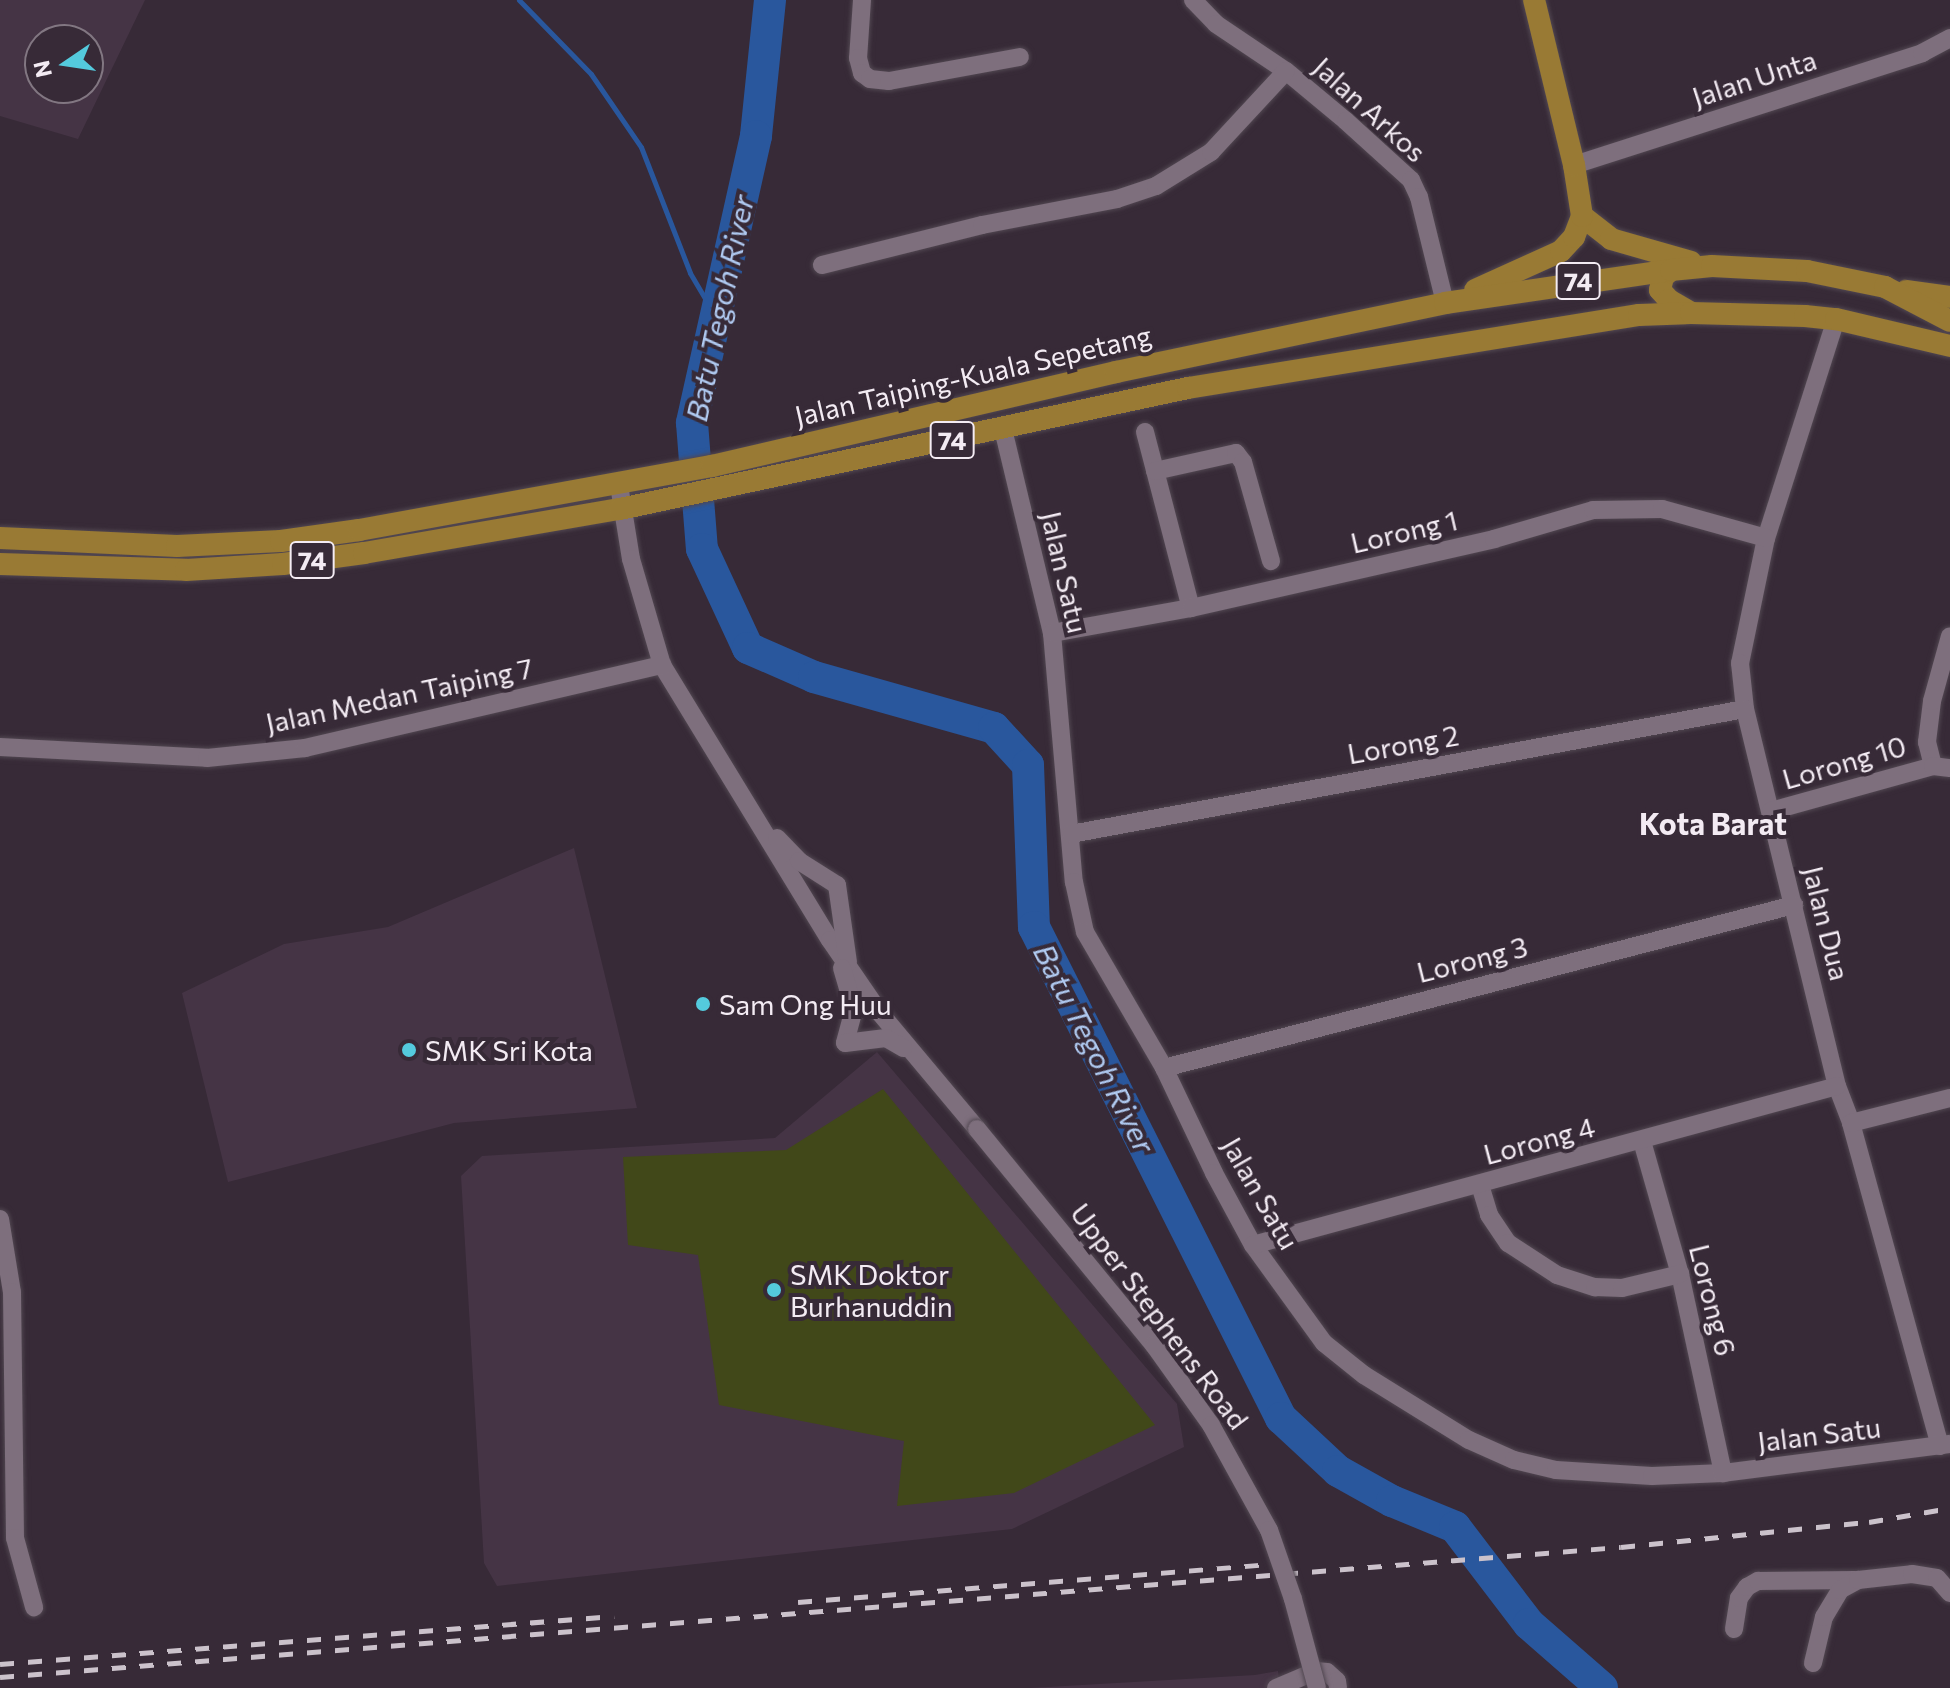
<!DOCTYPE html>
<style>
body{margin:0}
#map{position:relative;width:1950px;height:1688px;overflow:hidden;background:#372a37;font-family:Commissioner,sans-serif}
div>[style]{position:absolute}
.built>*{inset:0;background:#453445}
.green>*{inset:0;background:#414819}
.stream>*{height:5px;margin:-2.5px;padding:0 2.5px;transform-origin:2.5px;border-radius:2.5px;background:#29579d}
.river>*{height:32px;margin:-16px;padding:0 16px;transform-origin:16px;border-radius:16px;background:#29579d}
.roads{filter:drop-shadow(0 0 2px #514751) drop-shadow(0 0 2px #514751)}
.minor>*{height:18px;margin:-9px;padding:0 9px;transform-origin:9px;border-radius:9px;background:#7e6f7d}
.major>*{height:22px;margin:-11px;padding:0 11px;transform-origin:11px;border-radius:11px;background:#997a34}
.rail>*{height:5px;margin-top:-2.5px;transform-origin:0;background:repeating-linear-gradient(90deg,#cbc2cb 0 14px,transparent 0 28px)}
.bridges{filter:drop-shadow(0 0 2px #514751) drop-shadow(0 0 2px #514751)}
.minor-bridge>*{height:18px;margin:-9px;padding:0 9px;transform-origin:9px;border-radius:9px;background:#7e6f7d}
.dots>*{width:22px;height:22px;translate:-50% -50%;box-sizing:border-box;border:4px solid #372a37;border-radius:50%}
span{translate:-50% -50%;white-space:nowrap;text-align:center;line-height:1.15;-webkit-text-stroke:8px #372a37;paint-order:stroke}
.shield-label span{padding:2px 6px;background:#372a37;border:2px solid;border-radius:6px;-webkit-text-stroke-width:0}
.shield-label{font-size:26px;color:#f3ebf3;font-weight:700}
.street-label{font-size:28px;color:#f3ebf3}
.poi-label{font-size:28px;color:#f3ebf3}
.left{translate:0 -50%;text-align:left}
.water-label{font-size:30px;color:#afc9f0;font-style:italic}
.neighbourhood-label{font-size:30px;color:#f3ebf3;font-weight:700}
.north{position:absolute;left:24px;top:24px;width:80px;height:80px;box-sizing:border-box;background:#372a37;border:2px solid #827782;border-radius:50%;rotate:257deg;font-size:22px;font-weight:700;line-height:32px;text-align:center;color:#f3ebf3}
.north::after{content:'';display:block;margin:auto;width:28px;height:36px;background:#54cadd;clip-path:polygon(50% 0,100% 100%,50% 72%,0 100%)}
</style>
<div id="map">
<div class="built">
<div style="clip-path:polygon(evenodd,0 0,145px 0,78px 139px,0 116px,0 0,40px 40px,88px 40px,88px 88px,40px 88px,40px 40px)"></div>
<div style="clip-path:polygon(574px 848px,637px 1108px,454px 1123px,228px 1182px,182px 993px,284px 944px,388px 927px)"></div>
<div style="clip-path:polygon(877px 1052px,1177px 1404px,1184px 1447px,1012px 1529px,497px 1586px,484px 1563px,461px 1176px,482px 1156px,775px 1138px)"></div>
<div style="clip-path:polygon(1278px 1671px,1280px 1688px,1030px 1688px,1255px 1675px)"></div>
</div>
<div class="green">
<div style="clip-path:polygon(883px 1089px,1155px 1425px,1014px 1493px,897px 1506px,904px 1441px,719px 1405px,698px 1255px,628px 1245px,623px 1157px,786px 1150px)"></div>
</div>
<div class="stream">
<div style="left:519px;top:0;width:103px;rotate:45.8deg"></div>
<div style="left:591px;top:74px;width:88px;rotate:55.6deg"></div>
<div style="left:641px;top:147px;width:135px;rotate:68.7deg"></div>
<div style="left:690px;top:273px;width:51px;rotate:59.4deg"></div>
</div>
<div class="river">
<div style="left:770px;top:0;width:137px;rotate:95.9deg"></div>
<div style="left:756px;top:136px;width:294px;rotate:102.6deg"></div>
<div style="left:692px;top:423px;width:126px;rotate:85.5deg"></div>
<div style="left:702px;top:549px;width:109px;rotate:65.1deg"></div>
<div style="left:748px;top:648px;width:72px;rotate:23.7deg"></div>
<div style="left:814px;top:677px;width:187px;rotate:15.8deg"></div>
<div style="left:994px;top:728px;width:50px;rotate:47.4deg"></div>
<div style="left:1028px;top:765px;width:162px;rotate:87.9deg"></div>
<div style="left:1034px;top:927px;width:550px;rotate:63.3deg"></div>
<div style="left:1281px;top:1418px;width:78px;rotate:42.9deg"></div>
<div style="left:1338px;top:1471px;width:62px;rotate:29.1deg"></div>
<div style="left:1392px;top:1501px;width:68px;rotate:22.4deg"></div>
<div style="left:1455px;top:1527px;width:122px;rotate:52.7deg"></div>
<div style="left:1529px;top:1624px;width:97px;rotate:41.2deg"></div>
</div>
<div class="roads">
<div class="minor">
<div style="left:862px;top:0;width:58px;rotate:93.9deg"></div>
<div style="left:858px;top:58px;width:16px;rotate:75deg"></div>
<div style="left:862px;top:73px;width:10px;rotate:37deg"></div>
<div style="left:870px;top:79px;width:19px;rotate:6deg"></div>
<div style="left:889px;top:81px;width:133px;rotate:-10.4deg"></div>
<div style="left:1193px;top:0;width:33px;rotate:46deg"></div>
<div style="left:1216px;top:24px;width:84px;rotate:33.9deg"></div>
<div style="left:1286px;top:71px;width:78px;rotate:39.8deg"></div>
<div style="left:1346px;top:121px;width:88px;rotate:42.2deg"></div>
<div style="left:1411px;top:180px;width:19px;rotate:65deg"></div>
<div style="left:1419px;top:197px;width:109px;rotate:76.2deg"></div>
<div style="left:1574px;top:165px;width:366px;rotate:-17.8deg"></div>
<div style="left:1922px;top:53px;width:32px;rotate:-28deg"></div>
<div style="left:822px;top:265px;width:165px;rotate:-14deg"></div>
<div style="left:982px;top:225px;width:137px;rotate:-10.9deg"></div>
<div style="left:1117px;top:199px;width:41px;rotate:-18.4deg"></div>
<div style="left:1156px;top:186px;width:65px;rotate:-31.7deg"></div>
<div style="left:1211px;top:152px;width:110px;rotate:-47.2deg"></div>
<div style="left:1836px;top:319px;width:230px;rotate:107.7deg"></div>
<div style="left:1766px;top:538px;width:128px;rotate:101.7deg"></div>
<div style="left:1740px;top:663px;width:46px;rotate:83.8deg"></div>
<div style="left:1745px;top:709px;width:388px;rotate:76.3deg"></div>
<div style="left:1837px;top:1086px;width:40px;rotate:69deg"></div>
<div style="left:1851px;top:1123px;width:335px;rotate:74.6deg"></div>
<div style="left:1003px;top:429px;width:210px;rotate:76.5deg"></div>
<div style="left:1052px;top:633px;width:250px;rotate:85deg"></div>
<div style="left:1074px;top:882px;width:51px;rotate:77.6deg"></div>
<div style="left:1085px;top:932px;width:157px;rotate:59.8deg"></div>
<div style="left:1164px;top:1068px;width:116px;rotate:64.5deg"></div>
<div style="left:1214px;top:1173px;width:82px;rotate:61.6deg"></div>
<div style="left:1253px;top:1245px;width:121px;rotate:54.1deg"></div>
<div style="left:1324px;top:1343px;width:51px;rotate:38.7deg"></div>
<div style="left:1364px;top:1375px;width:123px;rotate:31.8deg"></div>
<div style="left:1469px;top:1440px;width:49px;rotate:24deg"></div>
<div style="left:1514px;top:1460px;width:43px;rotate:13.4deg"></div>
<div style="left:1556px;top:1470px;width:96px;rotate:3.6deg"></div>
<div style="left:1652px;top:1476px;width:71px;rotate:-2.4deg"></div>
<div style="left:1723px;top:1473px;width:229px;rotate:-7.3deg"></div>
<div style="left:1145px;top:432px;width:182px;rotate:75.4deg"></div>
<div style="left:1155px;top:471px;width:83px;rotate:-12.5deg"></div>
<div style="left:1236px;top:453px;width:11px;rotate:52deg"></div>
<div style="left:1243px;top:462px;width:103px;rotate:74.2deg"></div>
<div style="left:619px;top:485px;width:75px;rotate:80.8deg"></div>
<div style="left:631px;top:559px;width:110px;rotate:73.7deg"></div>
<div style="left:662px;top:665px;width:322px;rotate:58.6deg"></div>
<div style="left:830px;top:940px;width:88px;rotate:55.6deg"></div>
<div style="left:880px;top:1013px;width:151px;rotate:50.1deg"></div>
<div style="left:1052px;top:633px;width:141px;rotate:-10.2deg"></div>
<div style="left:1191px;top:608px;width:311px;rotate:-12.8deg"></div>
<div style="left:1494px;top:539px;width:103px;rotate:-16.3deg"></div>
<div style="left:1593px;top:510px;width:69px;rotate:-0.8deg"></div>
<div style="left:1662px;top:509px;width:108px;rotate:15.6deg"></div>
<div style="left:0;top:747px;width:207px;rotate:3deg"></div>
<div style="left:207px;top:758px;width:99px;rotate:-5.8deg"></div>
<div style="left:305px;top:748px;width:367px;rotate:-13.1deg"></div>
<div style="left:1933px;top:766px;width:25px;rotate:-104deg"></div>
<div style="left:1927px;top:742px;width:41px;rotate:-83deg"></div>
<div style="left:1932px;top:701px;width:67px;rotate:-74.5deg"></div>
<div style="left:1771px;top:811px;width:168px;rotate:-15.5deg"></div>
<div style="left:1933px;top:766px;width:17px;rotate:7deg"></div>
<div style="left:1071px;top:834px;width:685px;rotate:-10.51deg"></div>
<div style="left:777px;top:838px;width:32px;rotate:46deg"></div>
<div style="left:799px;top:861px;width:45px;rotate:32.3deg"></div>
<div style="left:837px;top:885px;width:78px;rotate:81.9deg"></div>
<div style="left:842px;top:968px;width:43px;rotate:73.7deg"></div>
<div style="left:854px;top:1009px;width:35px;rotate:105deg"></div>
<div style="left:845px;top:1043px;width:41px;rotate:-7deg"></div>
<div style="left:886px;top:1038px;width:20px;rotate:30deg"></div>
<div style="left:1164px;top:1068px;width:651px;rotate:-14.51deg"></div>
<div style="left:1851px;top:1123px;width:102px;rotate:-14.2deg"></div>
<div style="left:1642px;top:1141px;width:138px;rotate:74.1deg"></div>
<div style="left:1680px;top:1274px;width:204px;rotate:77.8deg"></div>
<div style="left:1480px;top:1185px;width:31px;rotate:73deg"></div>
<div style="left:1489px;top:1215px;width:34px;rotate:56deg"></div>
<div style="left:1508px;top:1243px;width:59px;rotate:33.1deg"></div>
<div style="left:1557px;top:1275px;width:40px;rotate:18deg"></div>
<div style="left:1595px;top:1287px;width:27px;rotate:2deg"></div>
<div style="left:1622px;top:1288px;width:60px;rotate:-13.6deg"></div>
<div style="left:0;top:1219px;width:74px;rotate:80.7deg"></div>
<div style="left:12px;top:1292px;width:246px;rotate:89.3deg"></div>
<div style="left:15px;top:1538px;width:72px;rotate:74.6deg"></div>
<div style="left:1253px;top:1245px;width:605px;rotate:-15.23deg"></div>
<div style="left:1734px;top:1629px;width:31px;rotate:-81deg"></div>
<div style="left:1739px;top:1598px;width:14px;rotate:-54deg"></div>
<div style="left:1747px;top:1587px;width:13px;rotate:-29deg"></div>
<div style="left:1758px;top:1581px;width:97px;rotate:-0.6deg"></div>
<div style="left:1813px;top:1663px;width:47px;rotate:-76.6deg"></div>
<div style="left:1824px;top:1617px;width:31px;rotate:-59deg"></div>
<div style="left:1840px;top:1590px;width:21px;rotate:-29deg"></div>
<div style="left:1858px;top:1580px;width:54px;rotate:-6.3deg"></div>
<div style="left:1912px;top:1574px;width:25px;rotate:9deg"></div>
<div style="left:1937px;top:1578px;width:20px;rotate:49deg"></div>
<div style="left:1276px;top:1688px;width:43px;rotate:-23deg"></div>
<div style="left:1316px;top:1671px;width:11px;rotate:5deg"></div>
<div style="left:1327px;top:1672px;width:13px;rotate:42deg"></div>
<div style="left:1337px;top:1681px;width:7px;rotate:82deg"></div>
</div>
<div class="major">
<div style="left:1582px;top:216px;width:37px;rotate:38deg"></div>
<div style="left:1611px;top:239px;width:83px;rotate:16deg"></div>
<div style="left:1671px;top:270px;width:11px;rotate:139deg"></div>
<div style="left:1663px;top:277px;width:13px;rotate:103deg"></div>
<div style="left:1660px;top:290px;width:13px;rotate:48deg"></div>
<div style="left:1669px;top:300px;width:24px;rotate:30deg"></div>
<div style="left:1475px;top:290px;width:94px;rotate:-24.4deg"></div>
<div style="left:1561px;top:251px;width:19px;rotate:-47deg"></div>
<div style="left:1574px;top:237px;width:22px;rotate:-69deg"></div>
<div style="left:1582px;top:216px;width:52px;rotate:-98.9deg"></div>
<div style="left:1574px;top:165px;width:170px;rotate:-103.6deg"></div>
<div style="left:1906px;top:291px;width:44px;rotate:7.8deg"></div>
<div style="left:0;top:538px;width:177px;rotate:2.6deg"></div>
<div style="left:177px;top:546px;width:104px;rotate:-2.8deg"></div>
<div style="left:281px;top:541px;width:79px;rotate:-8deg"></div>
<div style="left:359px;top:530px;width:359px;rotate:-10.3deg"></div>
<div style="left:712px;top:466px;width:415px;rotate:-13.1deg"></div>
<div style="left:1116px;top:372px;width:336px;rotate:-11.8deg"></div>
<div style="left:1445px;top:303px;width:228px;rotate:-8.3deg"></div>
<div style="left:1671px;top:270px;width:41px;rotate:-5.6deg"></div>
<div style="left:1712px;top:266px;width:95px;rotate:3deg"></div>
<div style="left:1807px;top:271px;width:80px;rotate:11.6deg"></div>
<div style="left:1885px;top:287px;width:73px;rotate:27.6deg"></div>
<div style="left:0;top:564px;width:186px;rotate:1.8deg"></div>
<div style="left:186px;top:570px;width:97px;rotate:-3.5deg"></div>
<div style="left:283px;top:564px;width:82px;rotate:-7.7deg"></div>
<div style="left:364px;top:553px;width:260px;rotate:-9.8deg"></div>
<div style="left:620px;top:509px;width:581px;rotate:-12.03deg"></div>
<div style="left:1188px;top:388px;width:457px;rotate:-9.2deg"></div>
<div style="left:1639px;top:315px;width:52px;rotate:-2.2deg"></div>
<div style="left:1691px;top:313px;width:114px;rotate:1.5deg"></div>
<div style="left:1805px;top:316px;width:31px;rotate:6deg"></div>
<div style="left:1836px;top:319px;width:117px;rotate:13.3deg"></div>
</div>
</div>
<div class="rail">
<div style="left:798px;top:1602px;width:463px;rotate:-4.6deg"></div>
<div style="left:0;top:1664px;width:616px;rotate:-4.47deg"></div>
<div style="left:0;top:1677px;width:1626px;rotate:-4.59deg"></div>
<div style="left:1621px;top:1547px;width:249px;rotate:-5.8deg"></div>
<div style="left:1869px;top:1522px;width:82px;rotate:-9.8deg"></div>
</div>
<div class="bridges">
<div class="minor-bridge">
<div style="left:977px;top:1129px;width:279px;rotate:50.7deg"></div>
<div style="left:1154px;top:1345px;width:98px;rotate:54.5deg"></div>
<div style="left:1211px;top:1425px;width:120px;rotate:61.1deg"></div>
<div style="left:1269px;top:1530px;width:73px;rotate:70.8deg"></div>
<div style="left:1293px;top:1599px;width:92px;rotate:74.9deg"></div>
</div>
</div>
<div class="dots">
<div style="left:703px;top:1004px;background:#54cadd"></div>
<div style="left:409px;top:1050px;background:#54cadd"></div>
<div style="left:774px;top:1290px;background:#54cadd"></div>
</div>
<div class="shield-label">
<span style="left:1578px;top:281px">74</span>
<span style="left:952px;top:440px">74</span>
<span style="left:312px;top:560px">74</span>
</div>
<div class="street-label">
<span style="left:1754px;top:78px;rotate:-18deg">Jalan Unta</span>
<span style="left:1370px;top:109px;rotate:42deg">Jalan Arkos</span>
<span style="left:973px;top:375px;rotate:-13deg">Jalan Taiping-Kuala Sepetang</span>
<span style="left:1404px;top:531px;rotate:-13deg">Lorong 1</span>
<span style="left:1065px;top:572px;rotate:77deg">Jalan Satu</span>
<span style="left:399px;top:695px;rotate:-12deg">Jalan Medan Taiping 7</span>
<span style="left:1403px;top:744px;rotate:-10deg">Lorong 2</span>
<span style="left:1844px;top:762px;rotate:-16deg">Lorong 10</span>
<span style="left:1827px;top:923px;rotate:76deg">Jalan Dua</span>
<span style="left:1472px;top:959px;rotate:-14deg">Lorong 3</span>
<span style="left:1539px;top:1140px;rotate:-15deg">Lorong 4</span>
<span style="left:1261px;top:1193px;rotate:60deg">Jalan Satu</span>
<span style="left:1713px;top:1300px;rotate:76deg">Lorong 6</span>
<span style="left:1160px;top:1316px;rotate:53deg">Upper Stephens Road</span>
<span style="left:1819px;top:1434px;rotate:-7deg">Jalan Satu</span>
</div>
<div class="poi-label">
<span class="left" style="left:719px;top:1004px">Sam Ong Huu</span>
<span class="left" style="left:425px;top:1050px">SMK Sri Kota</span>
<span class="left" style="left:790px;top:1290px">SMK Doktor<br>Burhanuddin</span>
</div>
<div class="water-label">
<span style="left:719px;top:308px;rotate:-78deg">Batu Tegoh River</span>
<span style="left:1095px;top:1048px;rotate:63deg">Batu Tegoh River</span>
</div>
<div class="neighbourhood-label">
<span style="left:1713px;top:823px">Kota Barat</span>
</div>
<div class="north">N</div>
</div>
